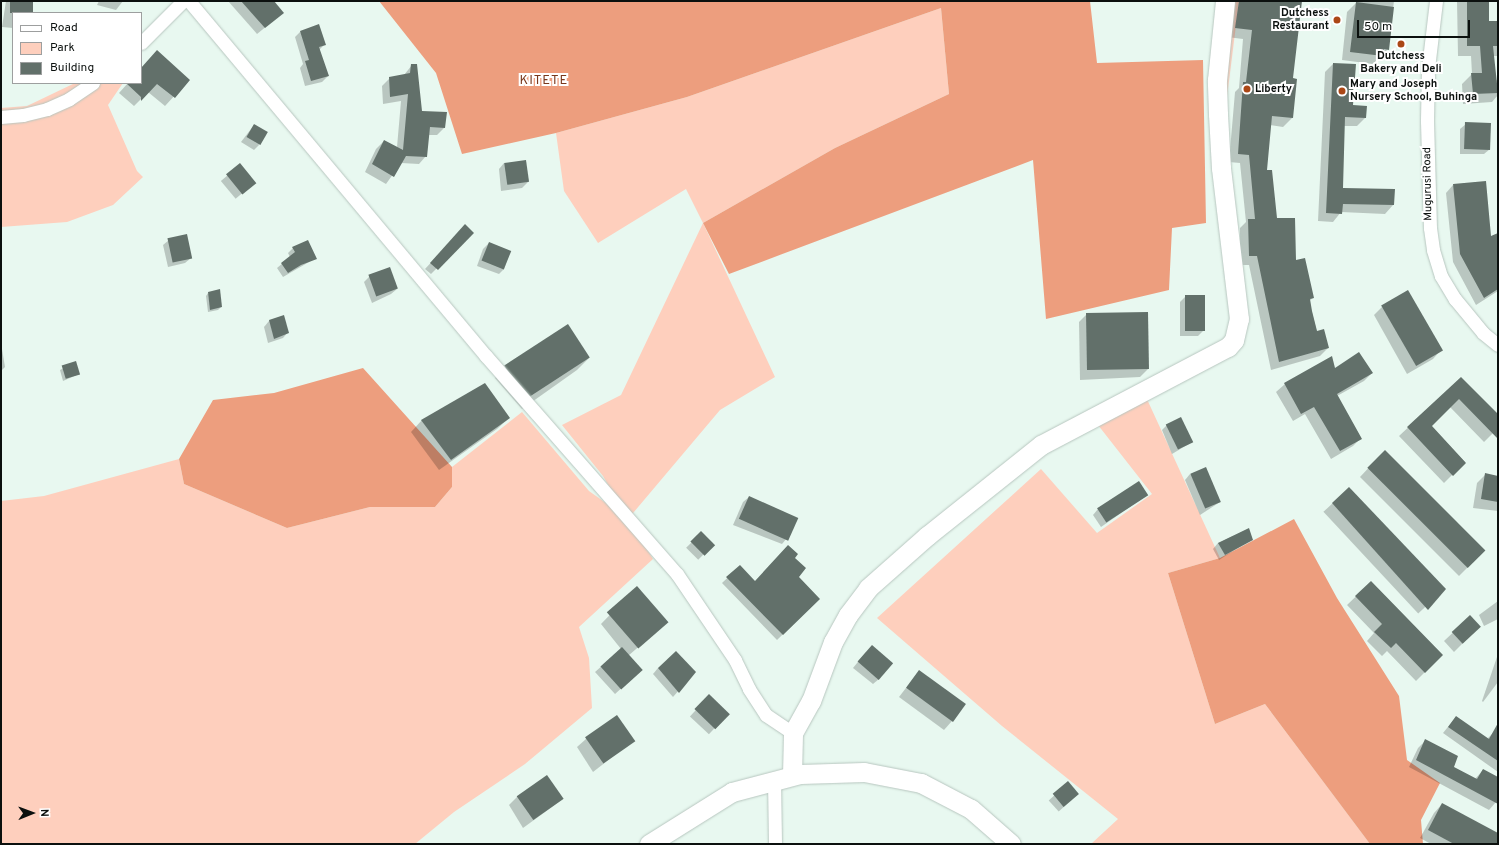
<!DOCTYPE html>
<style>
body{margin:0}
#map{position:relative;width:1499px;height:845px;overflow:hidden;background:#e8f8f0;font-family:Overpass,sans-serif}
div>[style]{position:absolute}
.green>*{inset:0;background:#fecfbd}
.forest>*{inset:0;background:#ed9e7e}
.shadow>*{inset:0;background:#0003;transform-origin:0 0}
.building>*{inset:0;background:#62706a;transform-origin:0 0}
.roads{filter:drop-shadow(0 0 1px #b7c6bf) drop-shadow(0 0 1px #b7c6bf)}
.street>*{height:13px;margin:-6.5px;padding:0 6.5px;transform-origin:6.5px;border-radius:6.5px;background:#fff}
.secondary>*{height:19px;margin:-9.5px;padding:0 9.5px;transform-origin:9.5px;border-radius:9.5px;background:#fff}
.dots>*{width:11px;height:11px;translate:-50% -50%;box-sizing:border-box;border:2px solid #fff;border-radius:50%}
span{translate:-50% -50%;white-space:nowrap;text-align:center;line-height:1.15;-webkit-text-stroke:4px #fff;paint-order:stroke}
.poi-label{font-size:11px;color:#0b100e;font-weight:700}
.right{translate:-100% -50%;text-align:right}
.left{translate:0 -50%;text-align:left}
.street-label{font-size:11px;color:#0b100e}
.quarter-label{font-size:13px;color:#79381c;letter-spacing:1px}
.frame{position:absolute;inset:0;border:2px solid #0b100e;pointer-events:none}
.legend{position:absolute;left:12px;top:12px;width:130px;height:72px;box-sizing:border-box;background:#fff;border:1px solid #9d9f9f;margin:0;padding:5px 7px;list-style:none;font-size:12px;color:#0b100e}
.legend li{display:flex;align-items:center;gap:8px;height:20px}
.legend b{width:20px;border:1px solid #9d9f9f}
.north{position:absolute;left:12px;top:793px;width:40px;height:40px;-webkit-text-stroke:3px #fff;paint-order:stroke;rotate:89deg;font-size:11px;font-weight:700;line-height:16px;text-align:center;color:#0b100e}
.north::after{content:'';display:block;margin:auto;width:14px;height:18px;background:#0b100e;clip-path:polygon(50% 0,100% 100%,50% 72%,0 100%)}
.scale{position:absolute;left:1357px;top:20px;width:113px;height:18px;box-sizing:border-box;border:2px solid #0b100e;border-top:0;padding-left:5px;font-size:12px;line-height:14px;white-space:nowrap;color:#0b100e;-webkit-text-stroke:3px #fff;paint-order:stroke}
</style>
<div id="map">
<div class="green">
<div style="clip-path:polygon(1230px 1px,1239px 1px,1225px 113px,1226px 26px)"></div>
<div style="clip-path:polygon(941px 8px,949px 94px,835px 148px,703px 223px,775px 377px,720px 410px,628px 519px,653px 559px,579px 627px,589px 658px,592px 708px,525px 764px,454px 812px,415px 844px,1px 844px,1px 501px,44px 496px,179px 459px,184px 484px,287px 528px,370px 507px,435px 507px,452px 487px,452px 467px,522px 412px,589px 491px,627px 518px,603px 476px,562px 425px,621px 395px,703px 223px,686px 189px,598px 243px,564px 191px,556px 133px,687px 97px)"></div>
<div style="clip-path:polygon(75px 83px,123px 83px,108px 105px,137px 171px,143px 177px,113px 205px,67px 222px,1px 227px,1px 108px,27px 106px)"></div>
<div style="clip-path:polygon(1146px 397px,1220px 558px,1168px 573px,1215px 724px,1265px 704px,1370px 844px,1091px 844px,1118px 819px,1002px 726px,877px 618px,1041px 469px,1097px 533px,1152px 494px,1098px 425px)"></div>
</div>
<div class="forest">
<div style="clip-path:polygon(379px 1px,1090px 1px,1097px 63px,1203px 60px,1206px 223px,1172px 228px,1169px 290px,1046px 319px,1033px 160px,729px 274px,703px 223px,835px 148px,949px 94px,941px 8px,687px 97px,556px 133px,462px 154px,436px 73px)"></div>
<div style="clip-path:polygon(363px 368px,452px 467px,452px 487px,435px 507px,370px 507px,287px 528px,184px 484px,179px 459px,213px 400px,274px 393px)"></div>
<div style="clip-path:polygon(1294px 519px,1337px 598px,1399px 696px,1407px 760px,1440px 783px,1421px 820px,1423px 844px,1370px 844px,1265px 704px,1215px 724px,1168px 573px,1220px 558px)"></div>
</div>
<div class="shadow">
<div style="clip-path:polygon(6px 1px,32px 1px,31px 13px,13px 13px,13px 28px,2px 27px)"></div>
<div style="clip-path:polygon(99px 1px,123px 1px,116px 10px,97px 5px)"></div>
<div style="clip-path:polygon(228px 1px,273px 1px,283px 13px,257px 34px)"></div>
<div style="clip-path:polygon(1232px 1px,1301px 1px,1292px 79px,1296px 79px,1292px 118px,1283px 127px,1270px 125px,1266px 171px,1276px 219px,1313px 298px,1309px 301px,1317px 332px,1328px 348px,1320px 356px,1271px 370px,1249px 265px,1240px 265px,1240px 228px,1246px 222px,1240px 163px,1229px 162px,1235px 92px,1239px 88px,1243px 39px,1227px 37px)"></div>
<div style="clip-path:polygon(1358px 1px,1394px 1px,1388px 49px,1373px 64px,1342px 60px,1347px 12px)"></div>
<div style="clip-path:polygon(1457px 1px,1488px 1px,1488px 22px,1498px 22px,1498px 56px,1492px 56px,1494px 80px,1498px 80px,1498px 95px,1492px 102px,1463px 104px,1462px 84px,1472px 74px,1471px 56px,1458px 56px)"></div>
<div style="clip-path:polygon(300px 32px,324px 45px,319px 50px,328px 76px,322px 82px,305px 86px,300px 68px,303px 64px,295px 37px)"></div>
<div style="clip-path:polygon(1333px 64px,1352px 106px,1366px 107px,1365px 118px,1357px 126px,1344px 126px,1342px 189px,1394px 190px,1393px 205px,1385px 214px,1341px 212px,1333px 222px,1318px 221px,1325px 72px)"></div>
<div style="clip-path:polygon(412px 65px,421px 112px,444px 128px,437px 135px,428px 135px,426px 156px,419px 164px,401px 163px,386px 184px,365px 172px,376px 149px,384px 141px,397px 147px,401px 101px,383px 104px,382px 86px,390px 78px,404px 75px)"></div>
<div style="clip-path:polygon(141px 69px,189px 80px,165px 106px,148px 92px,134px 106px,119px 93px,128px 83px,141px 83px)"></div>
<div style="clip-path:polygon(1466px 124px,1490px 149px,1484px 154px,1460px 154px,1460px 129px)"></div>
<div style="clip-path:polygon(254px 125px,259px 145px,254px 150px,241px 142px)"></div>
<div style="clip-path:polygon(504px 163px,528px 182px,522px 188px,501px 191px,499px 169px)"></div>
<div style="left:240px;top:165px;width:23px;height:25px;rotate:50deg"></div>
<div style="clip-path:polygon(1453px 185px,1490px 238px,1498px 234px,1498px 291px,1476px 305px,1453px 262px,1446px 193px)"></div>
<div style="clip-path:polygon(460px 231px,472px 233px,431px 274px,425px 269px)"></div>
<div style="clip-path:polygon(169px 240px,191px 258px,185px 263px,168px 267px,163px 245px)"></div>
<div style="clip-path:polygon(489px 243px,510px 252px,504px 269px,499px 274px,477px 266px,483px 249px)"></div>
<div style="clip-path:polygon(293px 248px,316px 258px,283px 277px,277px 268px,290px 257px,288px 253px)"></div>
<div style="clip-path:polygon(370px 276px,397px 289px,391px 294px,372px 303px,364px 282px)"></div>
<div style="clip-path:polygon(208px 293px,221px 307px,218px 310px,208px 312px,206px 296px)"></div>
<div style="clip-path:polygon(1185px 297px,1204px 330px,1198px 336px,1180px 336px,1180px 302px)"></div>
<div style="clip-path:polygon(1382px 307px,1441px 350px,1433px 359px,1407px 374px,1374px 315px)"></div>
<div style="clip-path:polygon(1087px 314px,1148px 369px,1140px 377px,1080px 380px,1079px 322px)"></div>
<div style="clip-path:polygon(283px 317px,288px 332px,283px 338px,268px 343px,264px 327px,269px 321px)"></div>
<div style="clip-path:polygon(2px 349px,5px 367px,1px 371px,1px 350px)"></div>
<div style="clip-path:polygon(589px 358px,577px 370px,522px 409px,495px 378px,506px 367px)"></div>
<div style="clip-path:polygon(75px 362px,79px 374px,63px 381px,60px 370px)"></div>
<div style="clip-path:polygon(1335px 370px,1372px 373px,1364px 381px,1337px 396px,1361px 438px,1353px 446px,1331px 459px,1305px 414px,1293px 421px,1276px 392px,1285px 384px)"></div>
<div style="clip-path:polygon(1461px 378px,1498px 416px,1498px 428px,1484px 442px,1450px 407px,1431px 426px,1465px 462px,1444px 483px,1399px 436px)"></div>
<div style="clip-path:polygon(509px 418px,497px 429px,439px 470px,411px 432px,422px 420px)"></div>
<div style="clip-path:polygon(1167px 425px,1192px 442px,1172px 454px,1162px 430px)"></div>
<div style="clip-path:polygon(1376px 460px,1484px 551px,1459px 576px,1360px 477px)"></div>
<div style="clip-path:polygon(1190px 474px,1220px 502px,1200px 515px,1185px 480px)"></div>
<div style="clip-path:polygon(1485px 475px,1498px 477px,1498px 511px,1473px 508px,1477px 483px)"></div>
<div style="left:1349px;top:488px;width:139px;height:35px;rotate:47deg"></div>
<div style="clip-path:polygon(1147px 495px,1101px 527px,1093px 515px,1098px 509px)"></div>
<div style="clip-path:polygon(749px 497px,787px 538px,782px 544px,733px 525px,743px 502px)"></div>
<div style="clip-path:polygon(1248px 529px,1252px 539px,1219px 560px,1213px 549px,1218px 543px)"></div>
<div style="left:701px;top:533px;width:17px;height:21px;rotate:45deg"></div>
<div style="clip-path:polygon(794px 558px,797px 577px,819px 599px,777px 640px,722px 583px,740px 566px,755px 582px)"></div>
<div style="clip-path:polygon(1371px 582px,1442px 655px,1416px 681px,1387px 651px,1382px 656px,1367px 641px,1374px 633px,1347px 605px)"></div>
<div style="clip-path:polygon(637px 587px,658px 630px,628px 656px,636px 675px,615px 694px,595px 672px,621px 649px,601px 624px)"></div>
<div style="clip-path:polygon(1498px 601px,1498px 619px,1484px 626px,1479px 615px)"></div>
<div style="clip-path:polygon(1460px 626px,1467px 639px,1454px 652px,1444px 641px)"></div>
<div style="clip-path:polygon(866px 652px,879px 679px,873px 684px,853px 668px)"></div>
<div style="clip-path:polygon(1498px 654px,1498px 682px,1483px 702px,1482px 701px)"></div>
<div style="clip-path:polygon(658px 668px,695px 672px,673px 697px,653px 674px)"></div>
<div style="clip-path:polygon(919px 671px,952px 721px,944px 730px,899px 697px)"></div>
<div style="left:709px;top:696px;width:26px;height:28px;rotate:43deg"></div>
<div style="clip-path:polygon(1456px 717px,1487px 739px,1493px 733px,1498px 737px,1498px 772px,1443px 733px)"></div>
<div style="clip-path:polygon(586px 739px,634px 740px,593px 772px,577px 747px)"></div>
<div style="clip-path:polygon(1425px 741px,1453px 767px,1475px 779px,1483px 770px,1498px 778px,1496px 802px,1489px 810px,1409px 767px,1418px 748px)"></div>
<div style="left:1068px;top:783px;width:15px;height:26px;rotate:48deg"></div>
<div style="clip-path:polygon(518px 796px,563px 799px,523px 828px,509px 805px)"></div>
<div style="clip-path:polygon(1442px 804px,1498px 835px,1498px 844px,1431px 844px,1420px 838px,1434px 813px)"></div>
</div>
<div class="building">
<div style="left:10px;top:1px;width:23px;height:12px"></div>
<div style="clip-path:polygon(241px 1px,274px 1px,284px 13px,265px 28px)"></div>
<div style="clip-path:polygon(1239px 1px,1302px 1px,1293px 78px,1297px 79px,1293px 118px,1272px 116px,1267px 170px,1272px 170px,1277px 218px,1295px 218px,1296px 260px,1305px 258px,1314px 298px,1310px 299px,1312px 311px,1317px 331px,1324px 329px,1329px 348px,1279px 362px,1257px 256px,1249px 256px,1248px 219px,1255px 219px,1249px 155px,1238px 154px,1243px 82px,1246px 82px,1252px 30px,1235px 28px)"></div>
<div style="clip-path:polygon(1467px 1px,1489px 1px,1489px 21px,1498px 21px,1498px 46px,1493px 46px,1498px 93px,1473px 94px,1471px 73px,1482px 73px,1480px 46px,1467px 46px)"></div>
<div style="clip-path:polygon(1356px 2px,1394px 7px,1389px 50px,1384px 49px,1383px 56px,1350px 52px)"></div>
<div style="clip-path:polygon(319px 24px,326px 45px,319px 47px,329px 76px,311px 81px,305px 61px,309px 60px,300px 31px)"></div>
<div style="clip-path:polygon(157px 50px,190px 80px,175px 98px,157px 84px,141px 101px,141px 97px,126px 83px,141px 83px,141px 68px)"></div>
<div style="clip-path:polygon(1333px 63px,1356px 64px,1353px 105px,1367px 106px,1366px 118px,1345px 117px,1343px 188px,1395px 189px,1394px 205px,1343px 204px,1342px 214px,1326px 213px)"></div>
<div style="clip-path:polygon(411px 64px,417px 64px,422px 111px,447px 112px,445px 128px,430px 127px,427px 157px,406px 156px,394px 177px,372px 164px,384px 140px,403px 150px,408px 94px,390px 97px,389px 77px,410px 73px)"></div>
<div style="left:1465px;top:122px;width:26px;height:27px;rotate:2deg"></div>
<div style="left:254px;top:124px;width:16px;height:15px;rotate:30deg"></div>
<div style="left:526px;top:160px;width:22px;height:22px;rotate:82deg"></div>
<div style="left:240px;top:163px;width:26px;height:18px;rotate:51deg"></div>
<div style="clip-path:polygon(1486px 181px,1491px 236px,1498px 233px,1498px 289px,1484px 298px,1460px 254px,1453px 184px)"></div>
<div style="clip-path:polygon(465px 224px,474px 233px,438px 270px,430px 263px)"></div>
<div style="left:187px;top:234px;width:25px;height:20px;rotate:78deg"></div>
<div style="clip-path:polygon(308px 240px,317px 259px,301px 265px,288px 273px,281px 263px,295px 252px,292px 247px)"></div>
<div style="left:489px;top:242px;width:24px;height:20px;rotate:22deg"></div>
<div style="left:390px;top:267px;width:23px;height:23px;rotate:70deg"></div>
<div style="clip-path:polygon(220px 289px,222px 307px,210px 310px,208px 292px)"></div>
<div style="left:1408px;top:290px;width:70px;height:31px;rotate:60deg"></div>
<div style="left:1205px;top:295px;width:36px;height:20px;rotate:90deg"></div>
<div style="left:1148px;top:312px;width:57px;height:62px;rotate:89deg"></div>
<div style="clip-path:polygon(284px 315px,289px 333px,274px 339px,269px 320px)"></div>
<div style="left:568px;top:324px;width:40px;height:76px;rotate:57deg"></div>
<div style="clip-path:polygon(1359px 352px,1373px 373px,1337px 394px,1362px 439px,1340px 451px,1314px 407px,1301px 414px,1284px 383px,1332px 356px,1335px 368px)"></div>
<div style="left:76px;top:361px;width:14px;height:15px;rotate:73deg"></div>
<div style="clip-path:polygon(1461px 377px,1498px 414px,1498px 439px,1459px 399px,1432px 426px,1466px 463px,1453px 476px,1407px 427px)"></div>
<div style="clip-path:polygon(485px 383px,510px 418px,451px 460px,421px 420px)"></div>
<div style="left:1181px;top:417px;width:28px;height:17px;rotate:64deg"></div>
<div style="left:1385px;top:450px;width:142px;height:25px;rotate:45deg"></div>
<div style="left:1206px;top:467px;width:38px;height:17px;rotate:67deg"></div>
<div style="clip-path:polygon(1485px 473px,1498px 476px,1498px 502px,1481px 499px)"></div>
<div style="left:1139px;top:481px;width:17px;height:50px;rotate:57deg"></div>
<div style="clip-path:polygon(1349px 487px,1446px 589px,1428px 610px,1332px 503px)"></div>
<div style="left:749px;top:496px;width:54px;height:25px;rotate:24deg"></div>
<div style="clip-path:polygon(1249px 528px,1253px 540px,1225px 555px,1218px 543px)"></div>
<div style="left:701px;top:531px;width:20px;height:15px;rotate:45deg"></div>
<div style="clip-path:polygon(788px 545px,798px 554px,795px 558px,806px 568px,799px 577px,820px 599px,783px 635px,726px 577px,740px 565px,755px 581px)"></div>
<div style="clip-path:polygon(1371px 581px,1443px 655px,1425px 673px,1396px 643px,1391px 648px,1374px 632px,1382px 624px,1355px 596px)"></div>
<div style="left:637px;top:586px;width:48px;height:40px;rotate:49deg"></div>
<div style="left:1470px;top:615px;width:16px;height:25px;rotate:47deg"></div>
<div style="left:872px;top:645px;width:28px;height:22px;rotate:41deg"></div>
<div style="left:622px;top:647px;width:31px;height:29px;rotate:48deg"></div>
<div style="clip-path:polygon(676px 651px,696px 672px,679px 693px,658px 668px)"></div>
<div style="left:919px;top:670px;width:58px;height:22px;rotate:36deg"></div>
<div style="left:709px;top:694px;width:29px;height:21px;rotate:44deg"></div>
<div style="left:617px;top:715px;width:32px;height:39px;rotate:55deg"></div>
<div style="clip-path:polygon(1456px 716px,1489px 739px,1498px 723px,1498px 761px,1448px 727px)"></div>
<div style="clip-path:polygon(1425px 739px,1458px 756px,1454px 767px,1477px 779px,1483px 769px,1498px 777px,1498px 804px,1416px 760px)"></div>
<div style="left:547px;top:775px;width:29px;height:37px;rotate:55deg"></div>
<div style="left:1068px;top:781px;width:17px;height:20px;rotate:50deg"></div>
<div style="clip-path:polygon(1442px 803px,1498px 833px,1498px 844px,1454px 844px,1428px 830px)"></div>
</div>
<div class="roads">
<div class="street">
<div style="left:189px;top:1px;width:463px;rotate:50.1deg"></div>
<div style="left:486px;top:356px;width:290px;rotate:48.8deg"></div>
<div style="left:677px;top:574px;width:104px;rotate:56deg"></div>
<div style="left:735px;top:660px;width:32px;rotate:64deg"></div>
<div style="left:749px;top:689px;width:31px;rotate:57deg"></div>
<div style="left:766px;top:715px;width:32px;rotate:34deg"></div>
<div style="left:1436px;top:1px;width:67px;rotate:96.8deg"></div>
<div style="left:1428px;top:68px;width:53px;rotate:91.1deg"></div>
<div style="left:1427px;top:121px;width:107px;rotate:88.4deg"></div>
<div style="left:1430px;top:228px;width:22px;rotate:82deg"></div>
<div style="left:1433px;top:250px;width:27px;rotate:73deg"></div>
<div style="left:1441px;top:276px;width:27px;rotate:59deg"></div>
<div style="left:1455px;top:299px;width:44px;rotate:50.5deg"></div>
<div style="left:1483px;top:333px;width:19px;rotate:39deg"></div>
<div style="left:141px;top:43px;width:59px;rotate:-45deg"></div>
<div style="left:1px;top:117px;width:22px;rotate:-5deg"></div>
<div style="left:23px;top:115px;width:25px;rotate:-14deg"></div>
<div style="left:47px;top:109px;width:24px;rotate:-24deg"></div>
<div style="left:69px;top:99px;width:29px;rotate:-34deg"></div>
<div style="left:774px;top:779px;width:65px;rotate:89.1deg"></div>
</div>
<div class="secondary">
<div style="left:792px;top:775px;width:42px;rotate:-88.6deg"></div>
<div style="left:793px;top:733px;width:37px;rotate:-61deg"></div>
<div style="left:811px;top:701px;width:63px;rotate:-69.6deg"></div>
<div style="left:833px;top:642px;width:31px;rotate:-61deg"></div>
<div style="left:848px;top:615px;width:34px;rotate:-53deg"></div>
<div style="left:868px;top:588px;width:79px;rotate:-41.4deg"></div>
<div style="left:927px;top:536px;width:146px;rotate:-38.6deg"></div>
<div style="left:1041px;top:445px;width:211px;rotate:-27.7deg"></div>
<div style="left:1228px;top:347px;width:9px;rotate:-49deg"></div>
<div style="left:1234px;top:340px;width:22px;rotate:-77deg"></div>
<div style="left:1239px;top:319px;width:152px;rotate:-96.8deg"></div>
<div style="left:1221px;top:168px;width:54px;rotate:-93.2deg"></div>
<div style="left:1218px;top:114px;width:34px;rotate:-92deg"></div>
<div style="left:1217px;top:80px;width:79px;rotate:-84.2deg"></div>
<div style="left:649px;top:844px;width:98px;rotate:-32.1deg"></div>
<div style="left:732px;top:792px;width:70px;rotate:-14.8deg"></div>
<div style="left:800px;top:774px;width:64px;rotate:-1.8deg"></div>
<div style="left:864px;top:772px;width:58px;rotate:10.9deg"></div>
<div style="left:921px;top:783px;width:56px;rotate:27.5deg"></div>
<div style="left:971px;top:809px;width:53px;rotate:41.2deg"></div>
</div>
</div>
<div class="dots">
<div style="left:1337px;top:20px;background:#ab4716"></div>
<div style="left:1401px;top:44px;background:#ab4716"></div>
<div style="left:1247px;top:89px;background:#ab4716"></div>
<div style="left:1342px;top:91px;background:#ab4716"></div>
</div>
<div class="poi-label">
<span class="right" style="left:1329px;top:20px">Dutchess<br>Restaurant</span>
<span style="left:1401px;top:63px">Dutchess<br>Bakery and Deli</span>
<span class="left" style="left:1350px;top:91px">Mary and Joseph<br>Nursery School, Buhinga</span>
<span class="left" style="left:1255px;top:89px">Liberty</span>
</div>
<div class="street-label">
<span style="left:1428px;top:184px;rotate:-91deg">Mugurusi Road</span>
</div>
<div class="quarter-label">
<span style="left:544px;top:81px">KITETE</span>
</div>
<div class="frame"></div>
<ul class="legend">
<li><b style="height:5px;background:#fff"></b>Road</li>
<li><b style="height:11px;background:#fecfbd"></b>Park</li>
<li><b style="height:11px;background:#62706a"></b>Building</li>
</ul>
<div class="north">N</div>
<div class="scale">50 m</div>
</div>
